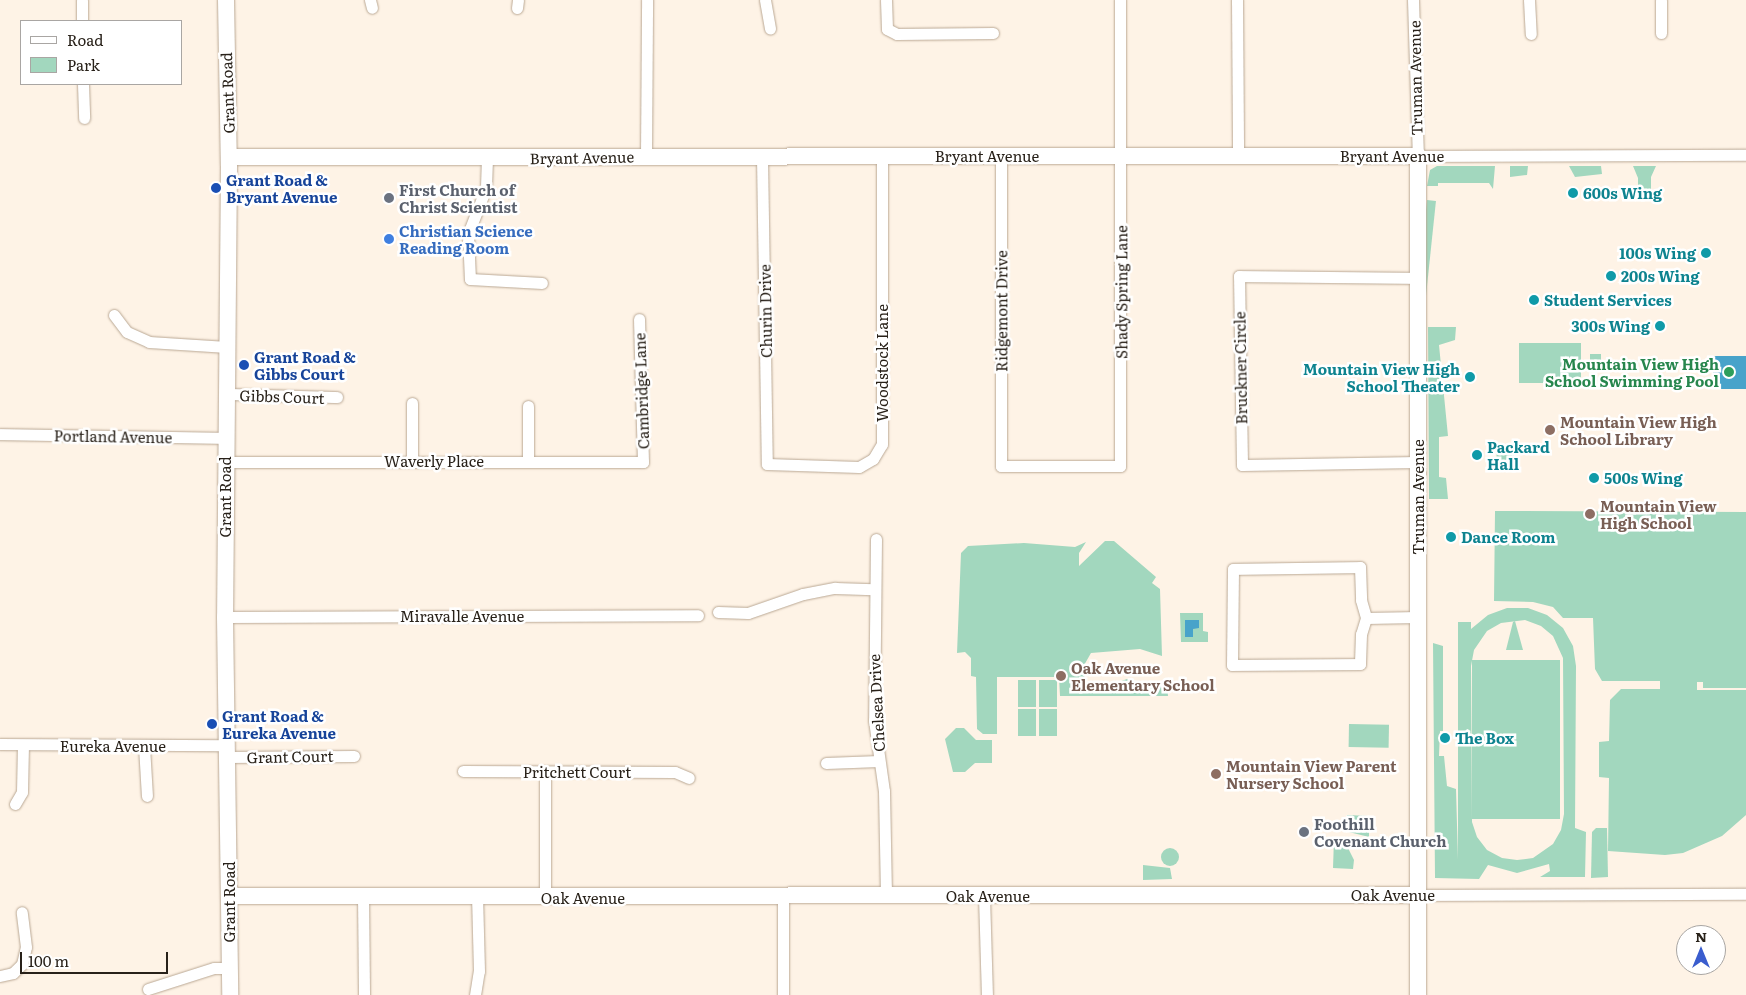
<!DOCTYPE html>
<style>
body{margin:0}
#map{position:relative;width:1746px;height:995px;overflow:hidden;background:#fef3e6;font-family:Literata,serif}
div>[style]{position:absolute}
.green>*{inset:0;background:#a2d7be;transform-origin:0 0}
.round{border-radius:50%}
.water>*{inset:0;background:#48a3ca;transform-origin:0 0}
.roads{filter:drop-shadow(0 0 1px #baa894) drop-shadow(0 0 1px #baa894)}
.street>*{height:11px;margin:-5.5px;padding:0 5.5px;transform-origin:5.5px;border-radius:5.5px;background:#fff}
.secondary>*{height:16px;margin:-8px;padding:0 8px;transform-origin:8px;border-radius:8px;background:#fff}
.dots>*{width:14px;height:14px;translate:-50% -50%;box-sizing:border-box;border:2px solid #fff;border-radius:50%}
span{translate:-50% -50%;white-space:nowrap;text-align:center;line-height:1.15;-webkit-text-stroke:5px #fff;paint-order:stroke}
.street-label{font-size:15px;color:#282119}
.transit-label{font-size:15px;color:#164399;font-weight:700}
.left{translate:0 -50%;text-align:left}
.worship-label{font-size:15px;color:#5b616d;font-weight:700}
.culture-label{font-size:15px;color:#0d838f;font-weight:700}
.right{translate:-100% -50%;text-align:right}
.shop-label{font-size:15px;color:#366cbe;font-weight:700}
.leisure-label{font-size:15px;color:#27864d;font-weight:700}
.education-label{font-size:15px;color:#785e54;font-weight:700}
.legend{position:absolute;left:20px;top:20px;width:162px;height:65px;box-sizing:border-box;background:#fff;border:1px solid #a9a6a3;margin:0;padding:6px 9px;list-style:none;font-size:15px;color:#282119}
.legend li{display:flex;align-items:center;gap:10px;height:25px}
.legend b{width:25px;border:1px solid #a9a6a3}
.north{position:absolute;left:1676px;top:925px;width:50px;height:50px;box-sizing:border-box;background:#fff;border:1px solid #a9a6a3;border-radius:50%;rotate:0deg;font-size:14px;font-weight:700;line-height:20px;text-align:center;color:#282119}
.north::after{content:'';display:block;margin:auto;width:18px;height:22px;background:#3a5dce;clip-path:polygon(50% 0,100% 100%,50% 72%,0 100%)}
.scale{position:absolute;left:20px;top:952px;width:148px;height:22px;box-sizing:border-box;border:2px solid #282119;border-top:0;padding-left:6px;font-size:15px;line-height:18px;white-space:nowrap;color:#282119;-webkit-text-stroke:4px #fff;paint-order:stroke}
</style>
<div id="map">
<div class="green">
<div style="clip-path:polygon(1437px 166px,1495px 166px,1493px 189px,1489px 183px,1438px 183px,1438px 186px,1427px 186px,1430px 170px)"></div>
<div style="clip-path:polygon(1510px 166px,1528px 166px,1527px 175px,1510px 177px)"></div>
<div style="clip-path:polygon(1569px 166px,1601px 166px,1602px 174px,1575px 177px)"></div>
<div style="clip-path:polygon(1633px 166px,1656px 166px,1651px 177px,1651px 200px,1638px 200px,1638px 178px)"></div>
<div style="left:1427px;top:200px;width:9px;height:111px;rotate:6deg"></div>
<div style="clip-path:polygon(1428px 327px,1456px 327px,1455px 340px,1439px 345px,1448px 436px,1439px 437px,1439px 477px,1446px 478px,1448px 499px,1429px 499px)"></div>
<div style="left:1519px;top:343px;width:62px;height:40px"></div>
<div style="left:1590px;top:354px;width:11px;height:18px"></div>
<div style="clip-path:polygon(1498px 445px,1511px 446px,1514px 450px,1513px 468px,1495px 467px)"></div>
<div style="clip-path:polygon(1495px 511px,1746px 512px,1746px 688px,1703px 688px,1703px 682px,1697px 682px,1697px 690px,1746px 690px,1746px 815px,1722px 836px,1683px 853px,1665px 855px,1608px 851px,1609px 778px,1599px 777px,1599px 742px,1609px 741px,1610px 700px,1621px 689px,1660px 689px,1660px 681px,1602px 681px,1595px 669px,1593px 618px,1563px 618px,1553px 607px,1533px 602px,1494px 601px)"></div>
<div style="clip-path:polygon(1105px 541px,1114px 541px,1156px 577px,1152px 583px,1160px 589px,1162px 656px,1140px 649px,1091px 653px,1083px 667px,1085px 681px,1092px 687px,1105px 687px,1127px 679px,1146px 687px,1167px 684px,1168px 696px,1060px 696px,1059px 677px,997px 677px,997px 734px,983px 734px,977px 729px,976px 677px,971px 676px,971px 658px,965px 652px,957px 653px,961px 553px,968px 546px,1024px 543px,1075px 547px,1086px 542px,1079px 553px,1079px 566px)"></div>
<div style="clip-path:polygon(evenodd,1507px 608px,1528px 608px,1547px 615px,1563px 628px,1573px 646px,1576px 666px,1575px 828px,1586px 832px,1585px 877px,1540px 877px,1550px 871px,1549px 864px,1517px 873px,1488px 865px,1479px 879px,1435px 878px,1433px 643px,1443px 646px,1443px 731px,1440px 731px,1439px 756px,1444px 756px,1447px 786px,1456px 789px,1458px 860px,1458px 622px,1471px 622px,1471px 629px,1488px 615px,1507px 608px,1525px 620px,1541px 626px,1553px 636px,1563px 658px,1564px 814px,1561px 830px,1553px 844px,1533px 858px,1517px 860px,1502px 858px,1487px 850px,1477px 837px,1472px 822px,1471px 666px,1474px 650px,1487px 631px,1501px 623px,1525px 620px)"></div>
<div style="clip-path:polygon(1180px 613px,1203px 613px,1203px 631px,1208px 632px,1208px 642px,1181px 642px)"></div>
<div style="clip-path:polygon(1515px 621px,1523px 650px,1506px 650px,1513px 622px)"></div>
<div style="left:1560px;top:660px;width:159px;height:88px;rotate:90deg"></div>
<div style="left:1036px;top:680px;width:27px;height:18px;rotate:90deg"></div>
<div style="left:1039px;top:680px;width:18px;height:27px"></div>
<div style="left:1018px;top:709px;width:18px;height:27px"></div>
<div style="left:1039px;top:709px;width:18px;height:27px"></div>
<div style="left:1349px;top:724px;width:40px;height:23px;rotate:1deg"></div>
<div style="clip-path:polygon(956px 728px,964px 728px,976px 740px,992px 740px,992px 763px,975px 763px,965px 772px,953px 772px,945px 739px)"></div>
<div style="clip-path:polygon(1347px 815px,1369px 816px,1369px 837px,1345px 831px)"></div>
<div style="clip-path:polygon(1596px 828px,1607px 828px,1608px 877px,1591px 878px,1592px 832px)"></div>
<div style="clip-path:polygon(1334px 839px,1346px 844px,1354px 860px,1353px 869px,1333px 868px)"></div>
<div class="round" style="left:1161px;top:848px;width:18px;height:18px"></div>
<div style="clip-path:polygon(1143px 865px,1170px 868px,1172px 879px,1143px 880px)"></div>
</div>
<div class="water">
<div style="left:1713px;top:356px;width:33px;height:33px"></div>
<div style="clip-path:polygon(1185px 620px,1199px 620px,1199px 628px,1193px 629px,1193px 637px,1185px 637px)"></div>
</div>
<div class="roads">
<div class="street">
<div style="left:82px;top:0;width:21px;rotate:90deg"></div>
<div style="left:370px;top:0;width:8px;rotate:76deg"></div>
<div style="left:765px;top:0;width:29px;rotate:80deg"></div>
<div style="left:886px;top:0;width:29px;rotate:88deg"></div>
<div style="left:887px;top:29px;width:11px;rotate:27deg"></div>
<div style="left:897px;top:34px;width:96px;rotate:-0.6deg"></div>
<div style="left:1237px;top:0;width:155px;rotate:89.6deg"></div>
<div style="left:1413px;top:0;width:156px;rotate:88.2deg"></div>
<div style="left:1418px;top:156px;width:328px;rotate:-0.2deg"></div>
<div style="left:1529px;top:0;width:34px;rotate:87deg"></div>
<div style="left:1661px;top:0;width:33px;rotate:90deg"></div>
<div style="left:517px;top:8px;width:8px;rotate:-83deg"></div>
<div style="left:83px;top:84px;width:34px;rotate:88deg"></div>
<div style="left:646px;top:156px;width:156px;rotate:-89.6deg"></div>
<div style="left:762px;top:157px;width:307px;rotate:89.1deg"></div>
<div style="left:767px;top:464px;width:92px;rotate:1.9deg"></div>
<div style="left:859px;top:467px;width:16px;rotate:-30deg"></div>
<div style="left:873px;top:459px;width:17px;rotate:-59deg"></div>
<div style="left:882px;top:444px;width:288px;rotate:-90deg"></div>
<div style="left:1001px;top:157px;width:309px;rotate:90deg"></div>
<div style="left:1001px;top:466px;width:119px"></div>
<div style="left:1120px;top:466px;width:466px;rotate:-90deg"></div>
<div style="left:487px;top:158px;width:30px;rotate:92deg"></div>
<div style="left:486px;top:188px;width:49px;rotate:111.4deg"></div>
<div style="left:468px;top:234px;width:45px;rotate:87.5deg"></div>
<div style="left:470px;top:279px;width:72px;rotate:3.2deg"></div>
<div style="left:114px;top:315px;width:21px;rotate:53deg"></div>
<div style="left:127px;top:332px;width:24px;rotate:24deg"></div>
<div style="left:149px;top:342px;width:78px;rotate:3.7deg"></div>
<div style="left:227px;top:394px;width:110px;rotate:1.6deg"></div>
<div style="left:528px;top:406px;width:56px;rotate:90deg"></div>
<div style="left:0;top:434px;width:225px;rotate:1deg"></div>
<div style="left:412px;top:460px;width:57px;rotate:-90deg"></div>
<div style="left:225px;top:462px;width:418px"></div>
<div style="left:643px;top:462px;width:143px;rotate:-91.6deg"></div>
<div style="left:1417px;top:462px;width:175px;rotate:179deg"></div>
<div style="left:1242px;top:465px;width:189px;rotate:-90.9deg"></div>
<div style="left:1239px;top:276px;width:181px;rotate:0.6deg"></div>
<div style="left:876px;top:539px;width:181px;rotate:90.6deg"></div>
<div style="left:874px;top:720px;width:72px;rotate:82deg"></div>
<div style="left:884px;top:791px;width:106px;rotate:88.9deg"></div>
<div style="left:1360px;top:567px;width:33px;rotate:88deg"></div>
<div style="left:1361px;top:600px;width:19px;rotate:74deg"></div>
<div style="left:1366px;top:618px;width:17px;rotate:107deg"></div>
<div style="left:1361px;top:634px;width:30px;rotate:92deg"></div>
<div style="left:1360px;top:664px;width:128px;rotate:179.6deg"></div>
<div style="left:1232px;top:665px;width:96px;rotate:-89.4deg"></div>
<div style="left:1233px;top:569px;width:127px;rotate:-0.9deg"></div>
<div style="left:718px;top:612px;width:30px;rotate:2deg"></div>
<div style="left:748px;top:613px;width:58px;rotate:-19.1deg"></div>
<div style="left:803px;top:594px;width:33px;rotate:-11deg"></div>
<div style="left:835px;top:588px;width:38px;rotate:2deg"></div>
<div style="left:225px;top:617px;width:473px;rotate:-0.2deg"></div>
<div style="left:1366px;top:618px;width:52px;rotate:-1.1deg"></div>
<div style="left:0;top:744px;width:226px;rotate:0.3deg"></div>
<div style="left:144px;top:746px;width:50px;rotate:86.6deg"></div>
<div style="left:227px;top:757px;width:127px;rotate:-0.5deg"></div>
<div style="left:826px;top:763px;width:53px;rotate:-2.2deg"></div>
<div style="left:463px;top:771px;width:212px;rotate:0.3deg"></div>
<div style="left:675px;top:772px;width:15px;rotate:23deg"></div>
<div style="left:545px;top:772px;width:126px;rotate:90deg"></div>
<div style="left:15px;top:804px;width:14px;rotate:-60deg"></div>
<div style="left:22px;top:792px;width:46px;rotate:-88.8deg"></div>
<div style="left:1418px;top:895px;width:328px;rotate:-0.2deg"></div>
<div style="left:363px;top:896px;width:99px;rotate:89.4deg"></div>
<div style="left:984px;top:896px;width:99px;rotate:88.3deg"></div>
<div style="left:0;top:976px;width:13px;rotate:-13deg"></div>
<div style="left:13px;top:973px;width:13px;rotate:-45deg"></div>
<div style="left:22px;top:964px;width:17px;rotate:-77deg"></div>
<div style="left:26px;top:947px;width:35px;rotate:-97deg"></div>
<div style="left:148px;top:989px;width:69px;rotate:-17.7deg"></div>
<div style="left:214px;top:968px;width:16px"></div>
<div style="left:475px;top:995px;width:24px;rotate:-81deg"></div>
<div style="left:479px;top:971px;width:74px;rotate:-91.5deg"></div>
<div style="left:783px;top:995px;width:98px;rotate:-90deg"></div>
</div>
<div class="secondary">
<div style="left:226px;top:0;width:166px;rotate:89deg"></div>
<div style="left:229px;top:166px;width:451px;rotate:90.5deg"></div>
<div style="left:225px;top:617px;width:378px;rotate:89.2deg"></div>
<div style="left:229px;top:157px;width:1189px;rotate:-0.05deg"></div>
<div style="left:1418px;top:156px;width:839px;rotate:90deg"></div>
<div style="left:230px;top:896px;width:1188px;rotate:-0.05deg"></div>
</div>
</div>
<div class="dots">
<div style="left:216px;top:188px;background:#1a4fb4"></div>
<div style="left:1573px;top:193px;background:#0f9aa8"></div>
<div style="left:389px;top:198px;background:#6b7280"></div>
<div style="left:389px;top:239px;background:#3f7fe0"></div>
<div style="left:1706px;top:253px;background:#0f9aa8"></div>
<div style="left:1611px;top:276px;background:#0f9aa8"></div>
<div style="left:1534px;top:300px;background:#0f9aa8"></div>
<div style="left:1660px;top:326px;background:#0f9aa8"></div>
<div style="left:244px;top:365px;background:#1a4fb4"></div>
<div style="left:1729px;top:372px;background:#2e9e5b"></div>
<div style="left:1470px;top:377px;background:#0f9aa8"></div>
<div style="left:1550px;top:430px;background:#8d6e63"></div>
<div style="left:1477px;top:455px;background:#0f9aa8"></div>
<div style="left:1594px;top:478px;background:#0f9aa8"></div>
<div style="left:1590px;top:514px;background:#8d6e63"></div>
<div style="left:1451px;top:537px;background:#0f9aa8"></div>
<div style="left:1061px;top:676px;background:#8d6e63"></div>
<div style="left:212px;top:724px;background:#1a4fb4"></div>
<div style="left:1445px;top:738px;background:#0f9aa8"></div>
<div style="left:1216px;top:774px;background:#8d6e63"></div>
<div style="left:1304px;top:832px;background:#6b7280"></div>
</div>
<div class="street-label">
<span style="left:1415px;top:78px;rotate:-91deg">Truman Avenue</span>
<span style="left:227px;top:93px;rotate:-92deg">Grant Road</span>
<span style="left:987px;top:156px">Bryant Avenue</span>
<span style="left:1392px;top:156px">Bryant Avenue</span>
<span style="left:582px;top:157px;rotate:-1deg">Bryant Avenue</span>
<span style="left:1121px;top:292px;rotate:-90deg">Shady Spring Lane</span>
<span style="left:765px;top:311px;rotate:-91deg">Churin Drive</span>
<span style="left:1001px;top:311px;rotate:-90deg">Ridgemont Drive</span>
<span style="left:882px;top:363px;rotate:-90deg">Woodstock Lane</span>
<span style="left:1240px;top:368px;rotate:-91deg">Bruckner Circle</span>
<span style="left:641px;top:391px;rotate:-92deg">Cambridge Lane</span>
<span style="left:282px;top:396px;rotate:2deg">Gibbs Court</span>
<span style="left:113px;top:436px;rotate:1deg">Portland Avenue</span>
<span style="left:434px;top:461px">Waverly Place</span>
<span style="left:225px;top:497px;rotate:-90deg">Grant Road</span>
<span style="left:1418px;top:497px;rotate:-90deg">Truman Avenue</span>
<span style="left:462px;top:616px">Miravalle Avenue</span>
<span style="left:876px;top:703px;rotate:-93deg">Chelsea Drive</span>
<span style="left:113px;top:746px">Eureka Avenue</span>
<span style="left:290px;top:756px;rotate:-1deg">Grant Court</span>
<span style="left:577px;top:772px">Pritchett Court</span>
<span style="left:1393px;top:895px">Oak Avenue</span>
<span style="left:988px;top:896px">Oak Avenue</span>
<span style="left:583px;top:898px">Oak Avenue</span>
<span style="left:229px;top:902px;rotate:-90deg">Grant Road</span>
</div>
<div class="transit-label">
<span class="left" style="left:226px;top:188px">Grant Road &amp;<br>Bryant Avenue</span>
<span class="left" style="left:254px;top:365px">Grant Road &amp;<br>Gibbs Court</span>
<span class="left" style="left:222px;top:724px">Grant Road &amp;<br>Eureka Avenue</span>
</div>
<div class="worship-label">
<span class="left" style="left:399px;top:198px">First Church of<br>Christ Scientist</span>
<span class="left" style="left:1314px;top:832px">Foothill<br>Covenant Church</span>
</div>
<div class="culture-label">
<span class="left" style="left:1583px;top:193px">600s Wing</span>
<span class="right" style="left:1696px;top:253px">100s Wing</span>
<span class="left" style="left:1621px;top:276px">200s Wing</span>
<span class="left" style="left:1544px;top:300px">Student Services</span>
<span class="right" style="left:1650px;top:326px">300s Wing</span>
<span class="right" style="left:1460px;top:377px">Mountain View High<br>School Theater</span>
<span class="left" style="left:1487px;top:455px">Packard<br>Hall</span>
<span class="left" style="left:1604px;top:478px">500s Wing</span>
<span class="left" style="left:1461px;top:537px">Dance Room</span>
<span class="left" style="left:1455px;top:738px">The Box</span>
</div>
<div class="shop-label">
<span class="left" style="left:399px;top:239px">Christian Science<br>Reading Room</span>
</div>
<div class="leisure-label">
<span class="right" style="left:1719px;top:372px">Mountain View High<br>School Swimming Pool</span>
</div>
<div class="education-label">
<span class="left" style="left:1560px;top:430px">Mountain View High<br>School Library</span>
<span class="left" style="left:1600px;top:514px">Mountain View<br>High School</span>
<span class="left" style="left:1071px;top:676px">Oak Avenue<br>Elementary School</span>
<span class="left" style="left:1226px;top:774px">Mountain View Parent<br>Nursery School</span>
</div>
<ul class="legend">
<li><b style="height:6px;background:#fff"></b>Road</li>
<li><b style="height:14px;background:#a2d7be"></b>Park</li>
</ul>
<div class="north">N</div>
<div class="scale">100 m</div>
</div>
